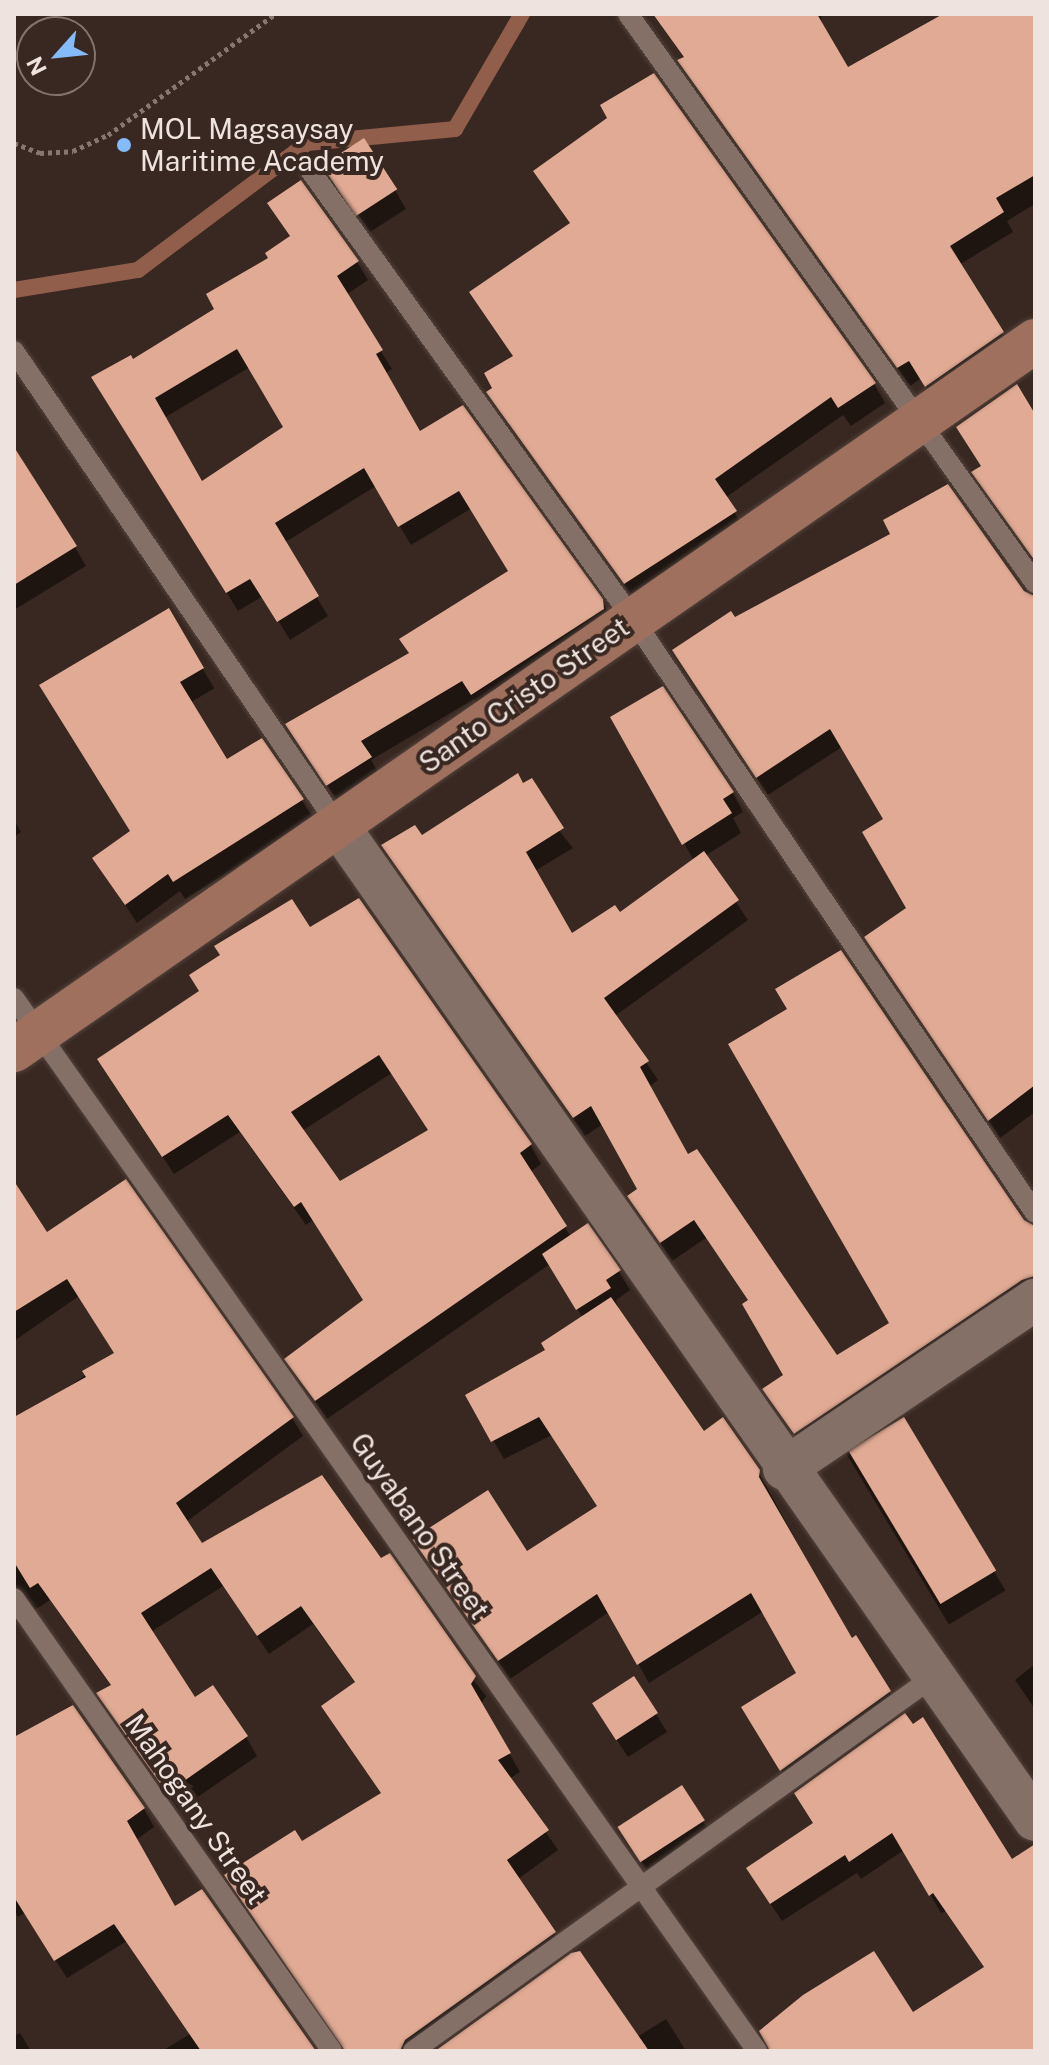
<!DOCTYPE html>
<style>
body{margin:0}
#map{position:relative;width:1049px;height:2065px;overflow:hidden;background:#392821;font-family:"Public Sans",sans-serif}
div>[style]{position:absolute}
.shadow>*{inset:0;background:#0007;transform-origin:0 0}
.stream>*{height:16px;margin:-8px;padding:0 8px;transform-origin:8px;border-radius:8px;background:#905e4a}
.building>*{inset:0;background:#e1aa94;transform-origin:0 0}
.path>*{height:5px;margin-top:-2.5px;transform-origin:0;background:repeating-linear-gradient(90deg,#867771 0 4px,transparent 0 8px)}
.roads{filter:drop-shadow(0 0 2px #52433d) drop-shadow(0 0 2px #52433d)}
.lane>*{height:20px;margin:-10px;padding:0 10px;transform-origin:10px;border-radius:10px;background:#857068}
.street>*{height:42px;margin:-21px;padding:0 21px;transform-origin:21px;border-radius:21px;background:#857068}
.secondary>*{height:44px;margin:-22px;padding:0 22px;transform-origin:22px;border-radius:22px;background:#9f705d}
.dots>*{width:22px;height:22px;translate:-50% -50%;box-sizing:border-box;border:4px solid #392821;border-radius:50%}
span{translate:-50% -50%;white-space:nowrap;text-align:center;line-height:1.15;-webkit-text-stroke:8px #392821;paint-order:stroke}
.poi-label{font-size:28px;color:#efe3df}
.left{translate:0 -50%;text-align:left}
.street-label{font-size:28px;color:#efe3df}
.frame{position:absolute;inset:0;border:16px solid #efe3df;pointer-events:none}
.north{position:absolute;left:16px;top:16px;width:80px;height:80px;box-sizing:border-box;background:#392821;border:2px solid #82736d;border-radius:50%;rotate:243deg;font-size:22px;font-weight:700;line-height:32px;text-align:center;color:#efe3df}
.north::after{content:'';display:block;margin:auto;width:28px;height:36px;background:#85bbfb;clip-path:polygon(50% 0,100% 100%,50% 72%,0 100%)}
</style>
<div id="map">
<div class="shadow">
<div style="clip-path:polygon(653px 14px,821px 14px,822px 26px,847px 70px,947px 14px,1035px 14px,1035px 204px,1007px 221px,1013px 232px,959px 265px,1013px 352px,938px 404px,921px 378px,910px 386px,691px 80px,680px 61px,685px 58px)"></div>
<div style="clip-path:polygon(325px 166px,395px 190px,406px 209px,370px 232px)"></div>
<div style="clip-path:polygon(547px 190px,874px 384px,885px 403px,851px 426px,843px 415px,725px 498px,746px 531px,636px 602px,488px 392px,515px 358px,571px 224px)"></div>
<div style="clip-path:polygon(evenodd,269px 204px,357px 262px,368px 280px,346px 295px,392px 369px,385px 374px,420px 434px,601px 600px,612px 620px,483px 713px,474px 699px,371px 760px,381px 777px,339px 803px,299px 744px,510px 572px,472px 508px,411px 545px,376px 486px,284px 543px,328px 616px,290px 640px,263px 596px,238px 611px,105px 396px,132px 362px,217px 310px,291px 238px,269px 204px,250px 367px,286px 428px,202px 484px,164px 418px,250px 367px)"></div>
<div style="clip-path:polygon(14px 507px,75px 547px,86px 566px,14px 610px)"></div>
<div style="clip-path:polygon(1023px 592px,1035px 594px,1035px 1112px,1000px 1138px,877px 956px,908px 908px,886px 820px,842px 747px,768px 795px,686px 670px,735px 620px)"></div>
<div style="left:168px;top:611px;width:90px;height:147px;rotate:59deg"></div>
<div style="clip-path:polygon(613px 717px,733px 793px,743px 812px,733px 818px,741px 833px,705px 856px,748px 920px,615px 1016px,658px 1080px,649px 1087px,688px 1157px,837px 1358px,891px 1323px,1023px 1222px,1035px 1227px,1035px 1298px,806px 1451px,765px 1390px,785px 1375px,750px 1302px,706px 1238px,672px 1261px,630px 1197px,640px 1190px,603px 1124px,585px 1136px,384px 846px,421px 838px,523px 785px,573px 848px,535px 871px,572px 936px,619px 915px,694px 861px)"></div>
<div style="clip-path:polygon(263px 742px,314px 819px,185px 899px,180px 891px,137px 923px,94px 858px)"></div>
<div style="clip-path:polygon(14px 820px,21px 832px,14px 837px)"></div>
<div style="clip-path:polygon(evenodd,359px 900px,531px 1146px,541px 1164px,530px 1172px,571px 1237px,587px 1226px,619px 1272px,630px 1290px,616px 1300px,618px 1309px,703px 1433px,758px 1471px,851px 1641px,855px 1638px,901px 1711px,793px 1788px,754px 1726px,798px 1673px,764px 1611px,649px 1683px,609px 1612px,510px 1679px,414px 1540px,527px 1554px,599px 1507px,552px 1435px,504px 1459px,467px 1396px,548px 1350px,583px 1318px,550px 1264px,327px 1419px,287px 1359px,365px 1301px,313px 1220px,306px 1225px,240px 1132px,174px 1174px,111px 1078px,310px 929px,359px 900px,392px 1073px,430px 1132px,340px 1183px,302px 1131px,392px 1073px)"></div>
<div style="clip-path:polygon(14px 1185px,47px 1235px,292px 1418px,303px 1436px,186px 1522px,201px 1546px,380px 1560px,486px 1696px,481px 1704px,520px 1772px,509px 1779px,558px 1850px,518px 1879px,566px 1952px,427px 2051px,344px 2051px,301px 1844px,382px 1794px,323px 1706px,356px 1684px,313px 1624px,269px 1654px,223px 1586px,151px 1632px,194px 1700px,246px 1737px,257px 1756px,179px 1810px,110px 1712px,112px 1687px,50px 1600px,36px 1609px,17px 1605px,14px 1621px,14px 1424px,116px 1354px,79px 1296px,14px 1341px)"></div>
<div style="left:903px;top:1420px;width:199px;height:66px;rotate:59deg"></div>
<div style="clip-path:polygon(1035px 1664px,1035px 1709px,1015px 1680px)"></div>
<div style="clip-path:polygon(656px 1714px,667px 1732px,628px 1757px,606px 1723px)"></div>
<div style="clip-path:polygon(14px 1739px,144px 1809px,154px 1827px,136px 1840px,174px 1909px,314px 2051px,162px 2051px,190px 2034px,127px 1941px,67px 1978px,25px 1913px,18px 1917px,14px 1910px)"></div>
<div style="left:681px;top:1788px;width:62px;height:73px;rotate:57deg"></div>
<div style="clip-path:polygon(797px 1793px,1035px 1868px,1035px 2051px,771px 2051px,912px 2015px,985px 1969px,946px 1911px,941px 1913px,904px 1850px,861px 1879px,857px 1873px,782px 1921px,759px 1887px,815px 1824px)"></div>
<div style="clip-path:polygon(666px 2019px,686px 2051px,439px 2051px,637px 2037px)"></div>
<div style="clip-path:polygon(20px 2033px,31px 2051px,14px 2051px,14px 2036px)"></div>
</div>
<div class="stream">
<div style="left:14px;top:290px;width:126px;rotate:-9.2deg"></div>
<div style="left:138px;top:270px;width:211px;rotate:-36.9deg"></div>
<div style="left:307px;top:143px;width:149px;rotate:-5.4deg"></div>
<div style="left:455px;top:129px;width:133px;rotate:-59.8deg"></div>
</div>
<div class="building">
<div style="clip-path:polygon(653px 14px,817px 14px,848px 67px,943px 14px,1035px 14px,1035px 175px,996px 198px,1004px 212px,950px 246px,1004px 332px,925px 387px,909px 361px,897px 368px,677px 60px,684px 57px)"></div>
<div style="clip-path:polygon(654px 73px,876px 383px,838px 408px,831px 397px,715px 479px,737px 511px,624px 584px,486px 392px,492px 388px,484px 373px,513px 356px,469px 292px,570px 223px,533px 171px,607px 118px,600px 105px)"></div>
<div style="left:364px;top:138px;width:61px;height:50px;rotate:57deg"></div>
<div style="clip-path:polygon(evenodd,301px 180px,359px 261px,337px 276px,383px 350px,376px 354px,420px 431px,463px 405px,603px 599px,604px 609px,471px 695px,462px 681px,361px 741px,372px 757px,326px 786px,285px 724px,409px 653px,399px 639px,508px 571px,459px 491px,398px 527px,364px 468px,275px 523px,319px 596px,277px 622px,250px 579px,226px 593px,91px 377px,131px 355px,133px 359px,214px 309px,206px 294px,268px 258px,265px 253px,290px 236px,267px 203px,301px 180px,237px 349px,283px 427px,202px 481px,155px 398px,237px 349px)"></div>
<div style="clip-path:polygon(1017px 384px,1035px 414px,1035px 561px,971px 472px,981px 466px,956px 427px)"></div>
<div style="clip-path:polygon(14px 447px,77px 546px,14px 585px)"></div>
<div style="clip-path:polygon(948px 484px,1024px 591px,1035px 596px,1035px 1085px,988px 1121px,864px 937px,906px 908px,862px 832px,883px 819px,830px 729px,756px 778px,672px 650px,731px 611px,735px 617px,890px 534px,883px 520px)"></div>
<div style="clip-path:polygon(169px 608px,204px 668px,180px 682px,227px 759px,262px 738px,304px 799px,173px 882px,168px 874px,125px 905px,92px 858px,130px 831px,39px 685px)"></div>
<div style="clip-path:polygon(663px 686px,734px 792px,723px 799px,732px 813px,682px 845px,610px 717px)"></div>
<div style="clip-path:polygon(518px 773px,523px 783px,532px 778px,564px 828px,526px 852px,572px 933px,615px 905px,620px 912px,704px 851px,739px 900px,604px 998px,649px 1061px,640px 1067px,688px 1154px,697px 1149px,837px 1355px,889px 1323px,728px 1044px,787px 1009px,775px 989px,841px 950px,1024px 1220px,1035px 1226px,1035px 1276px,1022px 1280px,794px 1434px,762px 1389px,783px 1375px,742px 1304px,748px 1300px,694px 1220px,660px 1243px,627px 1196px,637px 1189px,591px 1106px,573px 1118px,381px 845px,415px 825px,422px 835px)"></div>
<div style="clip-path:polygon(evenodd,359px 898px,532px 1144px,520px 1153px,567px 1226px,315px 1401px,284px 1359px,363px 1300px,301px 1202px,294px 1207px,228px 1115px,162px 1157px,97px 1059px,199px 991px,189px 975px,220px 955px,214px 946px,292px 899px,310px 927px,359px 898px,379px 1055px,428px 1130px,340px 1181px,291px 1112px,379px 1055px)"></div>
<div style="clip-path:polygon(126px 1179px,294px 1417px,176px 1503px,202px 1543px,322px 1475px,381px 1558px,390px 1553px,476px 1676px,471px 1684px,511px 1753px,498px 1760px,549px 1830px,507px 1860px,556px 1932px,405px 2040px,400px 2051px,345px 2051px,224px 1875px,295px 1830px,302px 1841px,381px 1793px,321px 1706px,355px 1682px,301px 1606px,257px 1636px,211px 1568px,141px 1613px,195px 1697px,213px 1685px,248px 1736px,167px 1793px,96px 1693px,111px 1685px,38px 1583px,30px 1588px,14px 1562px,14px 1417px,86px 1377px,82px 1371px,114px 1353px,67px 1279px,14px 1312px,14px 1181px,47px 1232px)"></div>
<div style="clip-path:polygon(588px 1223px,621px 1270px,606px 1280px,611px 1288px,576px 1310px,542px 1254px)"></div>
<div style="clip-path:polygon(611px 1297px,704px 1431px,723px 1417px,760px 1470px,759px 1477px,852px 1638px,856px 1635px,891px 1691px,780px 1771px,741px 1707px,796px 1673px,751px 1593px,637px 1665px,597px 1594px,498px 1661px,412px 1539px,488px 1490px,527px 1551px,597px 1506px,539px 1417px,491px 1442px,465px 1395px,545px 1350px,541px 1343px)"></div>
<div style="left:904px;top:1417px;width:179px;height:65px;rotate:59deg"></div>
<div style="left:634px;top:1676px;width:44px;height:50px;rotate:57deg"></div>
<div style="clip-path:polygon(73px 1705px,145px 1808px,127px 1821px,175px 1906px,202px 1889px,316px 2051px,201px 2051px,114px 1924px,54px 1961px,14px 1897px,14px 1737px)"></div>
<div style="clip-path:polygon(905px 1713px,913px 1724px,923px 1717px,1012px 1859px,1035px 1844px,1035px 2051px,770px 2051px,759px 2031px,803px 1995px,874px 1951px,913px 2012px,984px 1967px,933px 1893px,929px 1896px,892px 1833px,849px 1862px,845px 1855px,770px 1904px,746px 1868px,813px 1823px,794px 1793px)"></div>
<div style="left:682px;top:1785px;width:42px;height:77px;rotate:57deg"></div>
<div style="clip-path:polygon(580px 1951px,649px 2051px,435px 2051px,571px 1953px)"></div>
</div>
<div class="path">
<div style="left:14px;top:143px;width:28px;rotate:21deg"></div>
<div style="left:40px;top:153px;width:33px;rotate:-3deg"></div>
<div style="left:73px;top:151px;width:38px;rotate:-25deg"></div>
<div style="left:108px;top:135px;width:206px;rotate:-35.9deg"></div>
</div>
<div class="roads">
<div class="lane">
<div style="left:628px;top:14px;width:700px;rotate:54.42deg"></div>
<div style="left:310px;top:170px;width:553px;rotate:54.27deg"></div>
<div style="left:633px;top:619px;width:717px;rotate:55.91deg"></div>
<div style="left:14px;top:351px;width:573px;rotate:55.67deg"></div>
<div style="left:14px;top:998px;width:1289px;rotate:54.79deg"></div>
<div style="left:14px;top:1598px;width:553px;rotate:54.93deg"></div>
<div style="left:413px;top:2051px;width:641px;rotate:-35.72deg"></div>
</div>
<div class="street">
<div style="left:337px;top:824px;width:1216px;rotate:54.98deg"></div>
<div style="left:784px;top:1469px;width:303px;rotate:-34deg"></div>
</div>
<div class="secondary">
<div style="left:14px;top:1050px;width:1243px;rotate:-34.78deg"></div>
</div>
</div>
<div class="dots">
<div style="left:124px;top:145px;background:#85bbfb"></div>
</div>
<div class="poi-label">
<span class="left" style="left:140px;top:145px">MOL Magsaysay<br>Maritime Academy</span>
</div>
<div class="street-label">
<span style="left:524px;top:695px;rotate:-35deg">Santo Cristo Street</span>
<span style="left:420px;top:1526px;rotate:55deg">Guyabano Street</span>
<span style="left:196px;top:1809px;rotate:55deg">Mahogany Street</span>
</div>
<div class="frame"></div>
<div class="north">N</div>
</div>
